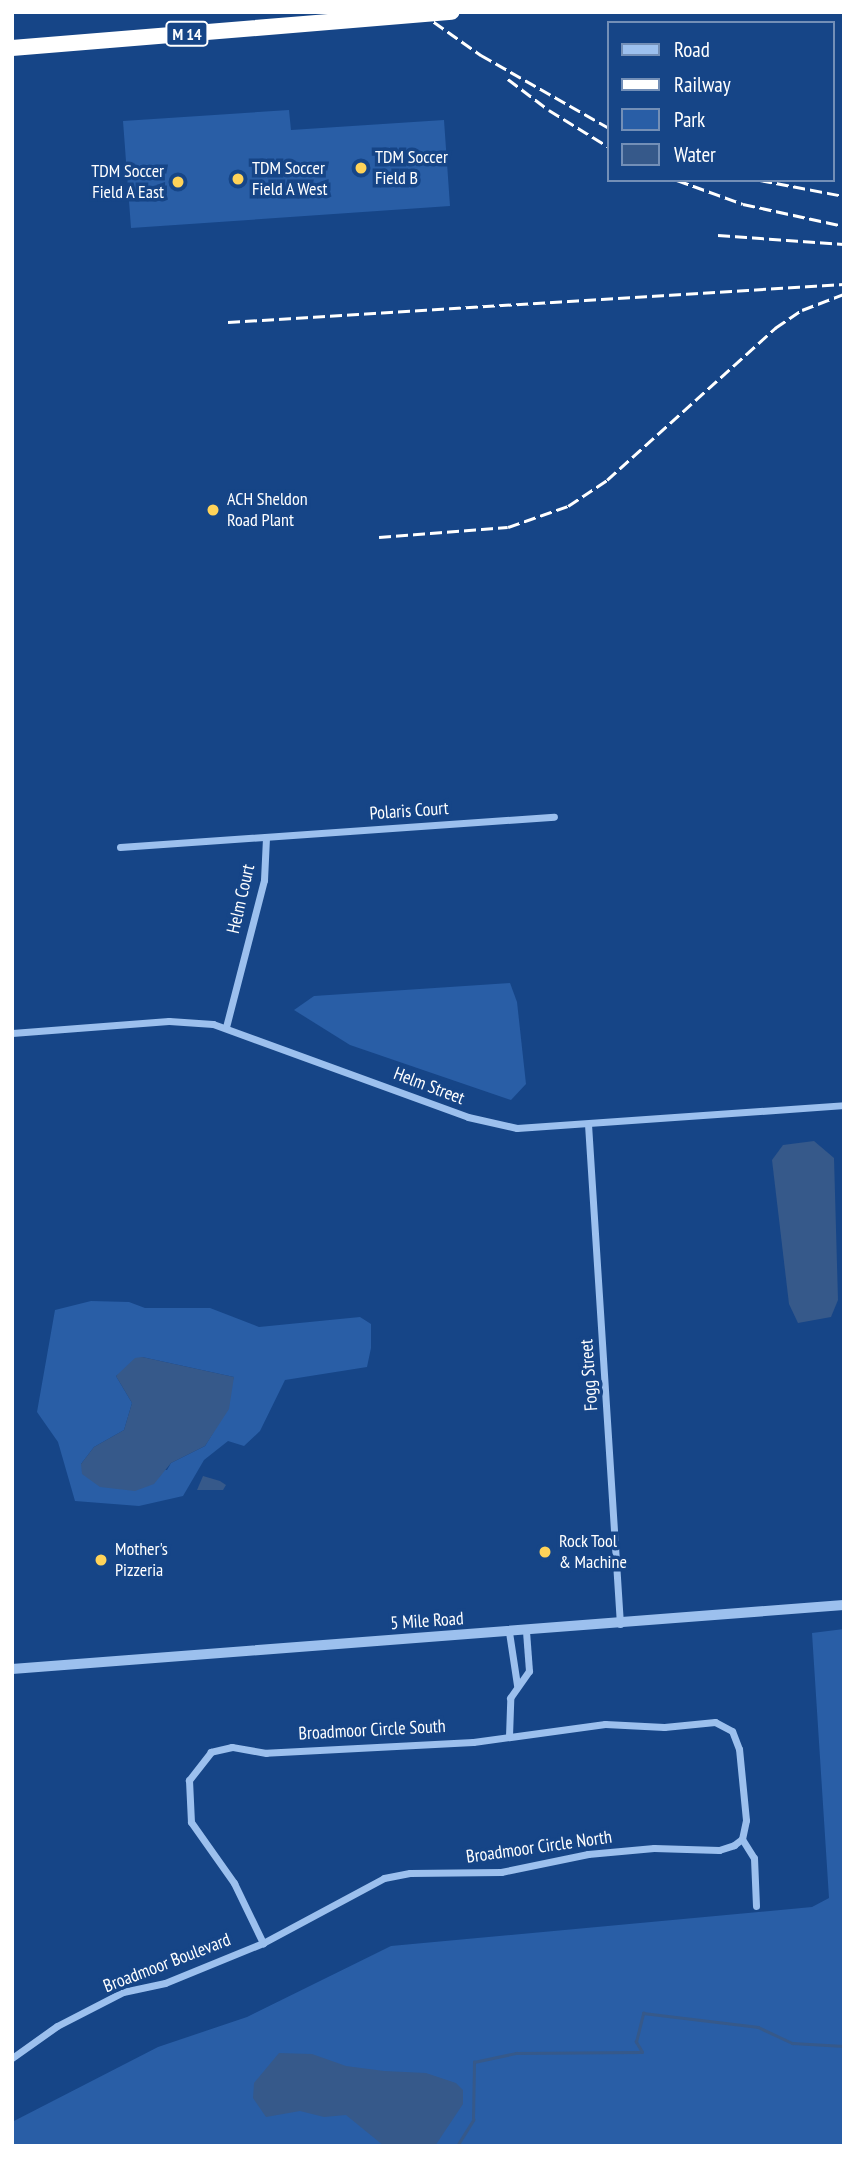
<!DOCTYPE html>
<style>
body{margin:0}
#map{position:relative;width:856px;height:2158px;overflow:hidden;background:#164587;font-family:"PT Sans Narrow",sans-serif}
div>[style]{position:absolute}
.green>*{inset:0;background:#295ea6}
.water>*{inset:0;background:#36598a}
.stream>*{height:2.5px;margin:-1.25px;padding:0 1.25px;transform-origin:1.25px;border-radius:1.25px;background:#36598a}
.minor>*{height:7px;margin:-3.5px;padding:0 3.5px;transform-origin:3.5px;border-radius:3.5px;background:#9cc0ee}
.tertiary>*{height:10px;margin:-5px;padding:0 5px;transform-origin:5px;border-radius:5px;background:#9cc0ee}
.motorway>*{height:16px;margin:-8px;padding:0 8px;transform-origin:8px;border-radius:8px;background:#fff}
.rail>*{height:2.5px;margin-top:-1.25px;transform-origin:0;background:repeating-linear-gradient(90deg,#fff 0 12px,transparent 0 17px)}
.dots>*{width:19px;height:19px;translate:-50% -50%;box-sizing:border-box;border:4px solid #164587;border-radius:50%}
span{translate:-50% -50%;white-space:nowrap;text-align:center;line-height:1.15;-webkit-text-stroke:7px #164587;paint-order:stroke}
.shield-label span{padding:2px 5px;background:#164587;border:2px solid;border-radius:5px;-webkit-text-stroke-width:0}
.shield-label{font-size:16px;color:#fff;font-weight:700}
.poi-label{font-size:18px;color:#fff}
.left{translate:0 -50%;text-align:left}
.right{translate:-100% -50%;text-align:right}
.street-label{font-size:18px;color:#fff}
.frame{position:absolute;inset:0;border:14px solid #fff;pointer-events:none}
.legend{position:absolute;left:607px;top:21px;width:228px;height:161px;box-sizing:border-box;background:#164587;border:2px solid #738fb7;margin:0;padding:9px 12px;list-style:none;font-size:21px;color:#fff}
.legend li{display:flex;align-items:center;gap:14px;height:35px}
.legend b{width:35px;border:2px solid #738fb7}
</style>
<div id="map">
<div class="green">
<div style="clip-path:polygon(289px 110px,291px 130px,444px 120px,450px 206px,131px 228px,123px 121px)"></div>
<div style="clip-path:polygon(510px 983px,517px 1002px,526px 1084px,511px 1100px,350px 1045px,294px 1010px,314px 996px)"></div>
<div style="clip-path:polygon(evenodd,91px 1301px,129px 1302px,145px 1308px,210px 1308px,259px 1327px,360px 1317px,371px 1324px,371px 1348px,367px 1367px,285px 1380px,260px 1431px,244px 1446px,228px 1441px,204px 1460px,183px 1496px,139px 1506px,75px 1501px,58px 1442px,37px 1412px,55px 1310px,91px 1301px,142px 1357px,234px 1377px,213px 1433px,205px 1446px,171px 1463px,167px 1470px,81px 1464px,94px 1447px,124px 1430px,132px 1403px,116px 1376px,142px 1357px)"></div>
<div style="clip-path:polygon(844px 1629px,844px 2146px,12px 2146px,12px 2122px,158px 2047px,247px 2017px,391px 1946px,812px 1907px,829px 1898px,812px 1633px)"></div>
</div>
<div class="water">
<div style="clip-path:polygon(814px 1141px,834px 1158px,838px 1300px,831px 1317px,798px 1323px,789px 1304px,772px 1160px,783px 1145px)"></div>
<div style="clip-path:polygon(142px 1357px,234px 1377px,229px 1409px,205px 1446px,171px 1463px,154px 1484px,135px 1491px,100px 1487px,82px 1474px,81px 1464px,94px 1447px,124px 1430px,132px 1403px,116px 1376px,135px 1358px)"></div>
<div style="clip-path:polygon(203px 1476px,220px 1481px,226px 1485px,223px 1490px,197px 1490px)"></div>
<div style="clip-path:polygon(279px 2053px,312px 2054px,346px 2066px,384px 2071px,426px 2073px,456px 2083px,463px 2090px,463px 2104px,435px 2146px,384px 2146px,346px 2115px,324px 2117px,300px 2111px,266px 2117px,253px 2098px,254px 2083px)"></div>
</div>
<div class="stream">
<div style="left:457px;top:2146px;width:31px;rotate:-58deg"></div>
<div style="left:473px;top:2120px;width:58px;rotate:-89deg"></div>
<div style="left:474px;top:2062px;width:43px;rotate:-12.1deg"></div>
<div style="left:516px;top:2053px;width:126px;rotate:-0.5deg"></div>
<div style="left:642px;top:2052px;width:12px;rotate:-121deg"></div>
<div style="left:636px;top:2042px;width:30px;rotate:-76deg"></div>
<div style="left:643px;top:2013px;width:116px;rotate:6.9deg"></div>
<div style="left:758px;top:2027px;width:38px;rotate:25deg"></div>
<div style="left:792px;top:2043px;width:52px;rotate:3.3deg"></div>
</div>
<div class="minor">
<div style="left:120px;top:847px;width:435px;rotate:-4deg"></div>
<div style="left:226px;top:1027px;width:152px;rotate:-75.5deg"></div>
<div style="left:264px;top:880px;width:43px;rotate:-87.3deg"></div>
<div style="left:12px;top:1033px;width:157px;rotate:-4.4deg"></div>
<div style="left:169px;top:1021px;width:44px;rotate:3.9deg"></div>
<div style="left:213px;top:1024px;width:271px;rotate:20deg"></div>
<div style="left:468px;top:1117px;width:50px;rotate:12.7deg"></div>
<div style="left:517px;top:1128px;width:328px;rotate:-4deg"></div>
<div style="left:588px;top:1124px;width:501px;rotate:86.34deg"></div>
<div style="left:509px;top:1632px;width:54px;rotate:81.4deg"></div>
<div style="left:509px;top:1736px;width:38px;rotate:-88deg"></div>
<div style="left:510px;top:1698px;width:33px;rotate:-55deg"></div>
<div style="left:529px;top:1671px;width:40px;rotate:-94.3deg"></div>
<div style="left:742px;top:1839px;width:22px;rotate:58deg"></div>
<div style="left:754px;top:1858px;width:48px;rotate:87.6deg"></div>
<div style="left:12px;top:2058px;width:55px;rotate:-35.4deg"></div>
<div style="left:57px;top:2026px;width:74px;rotate:-27.3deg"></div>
<div style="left:123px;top:1992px;width:43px;rotate:-12.1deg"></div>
<div style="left:165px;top:1983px;width:106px;rotate:-22.2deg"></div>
<div style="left:263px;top:1943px;width:137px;rotate:-28.2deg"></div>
<div style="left:384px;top:1878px;width:26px;rotate:-11deg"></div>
<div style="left:410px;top:1873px;width:91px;rotate:-0.6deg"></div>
<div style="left:501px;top:1872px;width:89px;rotate:-11.7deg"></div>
<div style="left:588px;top:1854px;width:66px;rotate:-5.2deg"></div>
<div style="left:654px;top:1848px;width:65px;rotate:1.8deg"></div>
<div style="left:719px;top:1850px;width:16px;rotate:-18deg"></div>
<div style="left:734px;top:1845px;width:10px;rotate:-37deg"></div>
<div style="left:742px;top:1839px;width:19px;rotate:-78deg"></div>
<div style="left:746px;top:1820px;width:71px;rotate:-95.6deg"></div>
<div style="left:739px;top:1749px;width:19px;rotate:-111deg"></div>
<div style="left:732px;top:1731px;width:19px;rotate:-152deg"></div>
<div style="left:715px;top:1722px;width:51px;rotate:174.4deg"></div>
<div style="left:664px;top:1727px;width:59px;rotate:-177.1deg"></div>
<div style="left:605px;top:1724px;width:133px;rotate:172.2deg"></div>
<div style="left:473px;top:1742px;width:207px;rotate:177deg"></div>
<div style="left:266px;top:1753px;width:35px;rotate:-170deg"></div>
<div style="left:232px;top:1747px;width:22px;rotate:167deg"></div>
<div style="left:211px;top:1752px;width:36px;rotate:128deg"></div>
<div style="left:189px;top:1780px;width:42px;rotate:87.3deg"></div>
<div style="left:191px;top:1822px;width:75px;rotate:54.8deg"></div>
<div style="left:234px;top:1883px;width:67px;rotate:64.2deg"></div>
</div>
<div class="tertiary">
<div style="left:12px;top:1669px;width:834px;rotate:-4.4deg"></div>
</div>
<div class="motorway">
<div style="left:12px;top:48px;width:441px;rotate:-4.7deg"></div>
</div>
<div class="rail">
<div style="left:420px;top:12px;width:75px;rotate:35.2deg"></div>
<div style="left:481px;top:55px;width:147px;rotate:29.7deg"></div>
<div style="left:508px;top:79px;width:51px;rotate:37.1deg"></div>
<div style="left:549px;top:110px;width:70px;rotate:31.7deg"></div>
<div style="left:677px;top:180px;width:70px;rotate:20deg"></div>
<div style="left:743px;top:204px;width:103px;rotate:12.3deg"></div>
<div style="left:760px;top:180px;width:86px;rotate:10.8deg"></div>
<div style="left:718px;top:235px;width:126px;rotate:4.1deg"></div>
<div style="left:228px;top:322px;width:617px;rotate:-3.53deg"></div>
<div style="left:379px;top:537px;width:129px;rotate:-4.4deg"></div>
<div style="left:508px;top:527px;width:64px;rotate:-19.3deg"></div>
<div style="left:568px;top:506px;width:47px;rotate:-33.7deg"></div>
<div style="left:607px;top:480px;width:227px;rotate:-42.1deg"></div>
<div style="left:775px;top:328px;width:32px;rotate:-34deg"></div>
<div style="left:802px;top:310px;width:45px;rotate:-20.9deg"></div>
</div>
<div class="dots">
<div style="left:361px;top:168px;background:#ffd359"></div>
<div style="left:238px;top:179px;background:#ffd359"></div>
<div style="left:178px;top:182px;background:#ffd359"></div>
<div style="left:213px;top:510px;background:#ffd359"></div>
<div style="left:545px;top:1552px;background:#ffd359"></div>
<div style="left:101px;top:1560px;background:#ffd359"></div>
</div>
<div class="shield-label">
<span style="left:187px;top:34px">M 14</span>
</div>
<div class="poi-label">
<span class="left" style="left:375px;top:168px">TDM Soccer<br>Field B</span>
<span class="left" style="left:252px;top:179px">TDM Soccer<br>Field A West</span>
<span class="right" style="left:164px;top:182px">TDM Soccer<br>Field A East</span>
<span class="left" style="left:227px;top:510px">ACH Sheldon<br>Road Plant</span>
<span class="left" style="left:559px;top:1552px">Rock Tool<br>&amp; Machine</span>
<span class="left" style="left:115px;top:1560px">Mother's<br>Pizzeria</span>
</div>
<div class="street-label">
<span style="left:409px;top:811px;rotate:-4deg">Polaris Court</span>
<span style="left:241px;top:899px;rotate:-77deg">Helm Court</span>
<span style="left:429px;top:1086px;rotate:21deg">Helm Street</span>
<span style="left:589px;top:1375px;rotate:-94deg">Fogg Street</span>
<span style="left:427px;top:1621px;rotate:-4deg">5 Mile Road</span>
<span style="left:372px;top:1730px;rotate:-3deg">Broadmoor Circle South</span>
<span style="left:539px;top:1847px;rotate:-8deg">Broadmoor Circle North</span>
<span style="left:167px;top:1963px;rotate:-21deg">Broadmoor Boulevard</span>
</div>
<div class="frame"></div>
<ul class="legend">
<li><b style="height:9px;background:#9cc0ee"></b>Road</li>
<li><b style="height:9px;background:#fff"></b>Railway</li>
<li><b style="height:19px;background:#295ea6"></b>Park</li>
<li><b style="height:19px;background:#36598a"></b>Water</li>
</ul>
</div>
